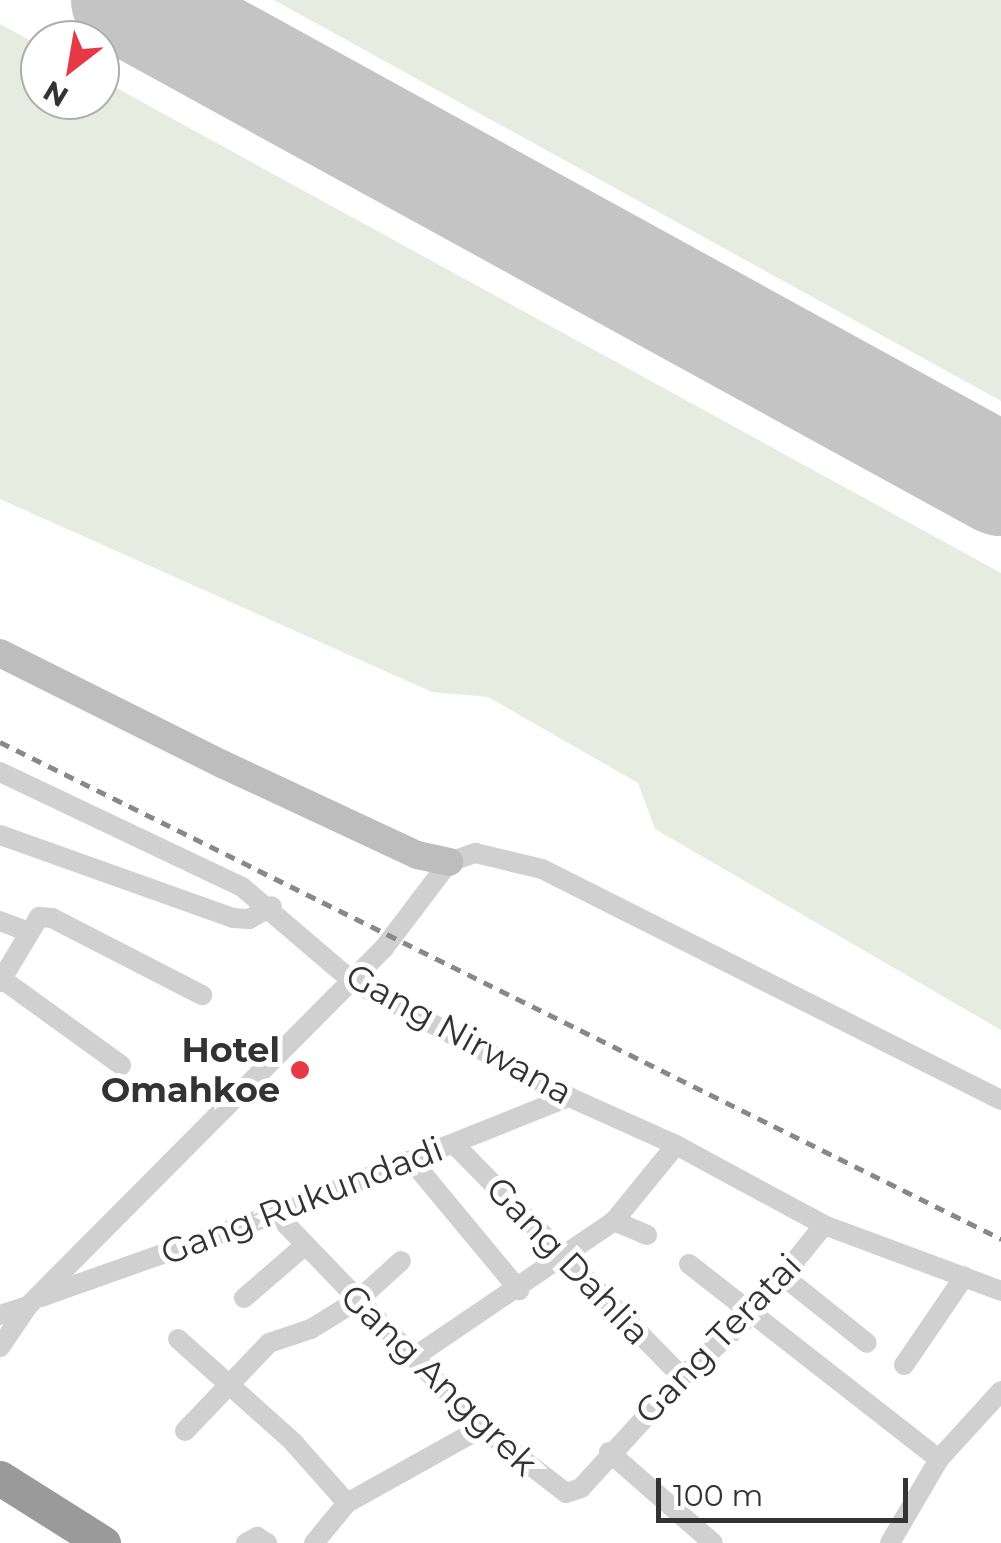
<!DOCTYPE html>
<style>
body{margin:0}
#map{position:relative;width:1001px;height:1543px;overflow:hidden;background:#fff;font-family:Montserrat,sans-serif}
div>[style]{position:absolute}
.green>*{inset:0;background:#e6ecdf}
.taxiway>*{height:45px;margin:-22.5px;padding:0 22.5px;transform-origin:22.5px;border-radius:22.5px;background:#c4c4c4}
.runway>*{height:112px;margin:-56px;padding:0 56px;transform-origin:56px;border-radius:56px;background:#c4c4c4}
.street>*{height:20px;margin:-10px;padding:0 10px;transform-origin:10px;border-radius:10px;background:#d0d0d0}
.secondary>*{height:28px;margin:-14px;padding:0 14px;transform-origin:14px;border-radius:14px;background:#bdbdbd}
.highway>*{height:35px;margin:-17.5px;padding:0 17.5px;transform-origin:17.5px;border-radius:17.5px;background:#9a9a9a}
.rail>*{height:5px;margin-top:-2.5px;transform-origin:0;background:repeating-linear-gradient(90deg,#888 0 10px,transparent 0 18px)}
.dots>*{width:28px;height:28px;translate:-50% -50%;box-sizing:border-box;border:5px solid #fff;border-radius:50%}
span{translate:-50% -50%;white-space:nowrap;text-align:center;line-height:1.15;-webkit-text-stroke:10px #fff;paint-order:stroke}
.street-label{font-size:35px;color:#333}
.poi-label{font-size:35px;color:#333;font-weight:700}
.right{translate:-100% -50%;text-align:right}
.north{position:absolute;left:20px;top:20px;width:100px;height:100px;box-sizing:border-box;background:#fff;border:2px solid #adadad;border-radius:50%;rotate:211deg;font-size:28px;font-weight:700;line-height:40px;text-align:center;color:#333}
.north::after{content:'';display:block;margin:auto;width:35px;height:45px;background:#e63946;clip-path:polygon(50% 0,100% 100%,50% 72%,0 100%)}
.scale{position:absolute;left:656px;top:1478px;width:252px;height:45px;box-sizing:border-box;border:5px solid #333;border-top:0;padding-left:12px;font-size:30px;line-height:35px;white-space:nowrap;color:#333;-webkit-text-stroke:8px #fff;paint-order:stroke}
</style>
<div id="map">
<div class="green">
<div style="clip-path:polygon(274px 0,1001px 0,1001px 401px)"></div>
<div style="clip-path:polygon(0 24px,40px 46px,40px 100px,100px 100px,100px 79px,1001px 573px,1001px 1030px,655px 829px,638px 783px,488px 697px,432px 692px,0 499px)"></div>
</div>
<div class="taxiway">
<div style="left:991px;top:475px;width:10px;rotate:-11deg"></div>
</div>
<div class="runway">
<div style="left:127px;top:0;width:997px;rotate:28.78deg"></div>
</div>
<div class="street">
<div style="left:0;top:772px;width:268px;rotate:25.4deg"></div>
<div style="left:242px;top:887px;width:145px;rotate:40.5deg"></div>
<div style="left:352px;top:981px;width:246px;rotate:28.1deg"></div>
<div style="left:569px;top:1097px;width:117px;rotate:24.2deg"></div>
<div style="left:676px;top:1145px;width:168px;rotate:28.4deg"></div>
<div style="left:824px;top:1225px;width:189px;rotate:20.4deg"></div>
<div style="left:0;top:835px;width:247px;rotate:19.6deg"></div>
<div style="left:233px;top:918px;width:16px;rotate:4deg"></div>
<div style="left:249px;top:919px;width:26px;rotate:-29deg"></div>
<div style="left:0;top:921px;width:31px;rotate:21deg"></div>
<div style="left:2px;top:979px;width:147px;rotate:35.9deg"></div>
<div style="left:0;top:982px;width:76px;rotate:-59deg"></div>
<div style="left:39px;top:917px;width:13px;rotate:4deg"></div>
<div style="left:52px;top:918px;width:169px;rotate:27.2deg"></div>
<div style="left:454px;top:1144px;width:326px;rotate:45.6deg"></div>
<div style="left:412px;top:1161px;width:168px;rotate:50.3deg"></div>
<div style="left:276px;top:1214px;width:297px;rotate:46.1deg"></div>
<div style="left:482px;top:1428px;width:106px;rotate:37.7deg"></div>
<div style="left:566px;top:1493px;width:16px;rotate:-18deg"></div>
<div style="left:581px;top:1488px;width:150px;rotate:-47.7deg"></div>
<div style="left:682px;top:1377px;width:94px;rotate:-42deg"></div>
<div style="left:752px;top:1314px;width:114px;rotate:-51deg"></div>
<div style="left:614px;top:1221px;width:36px;rotate:23deg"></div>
<div style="left:689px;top:1264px;width:317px;rotate:38deg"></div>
<div style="left:783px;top:1276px;width:107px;rotate:38.6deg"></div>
<div style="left:41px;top:1297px;width:249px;rotate:-19.5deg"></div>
<div style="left:276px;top:1214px;width:315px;rotate:-21.8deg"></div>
<div style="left:244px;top:1298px;width:77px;rotate:-40.8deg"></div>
<div style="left:0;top:1315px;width:29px;rotate:-18deg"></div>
<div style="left:28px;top:1306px;width:505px;rotate:-45.16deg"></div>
<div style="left:384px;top:948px;width:108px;rotate:-52.9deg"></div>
<div style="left:449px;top:862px;width:28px;rotate:-19deg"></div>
<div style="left:475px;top:853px;width:69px;rotate:13.4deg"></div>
<div style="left:542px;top:869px;width:514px;rotate:26.71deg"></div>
<div style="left:178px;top:1339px;width:154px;rotate:41.8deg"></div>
<div style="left:293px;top:1442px;width:81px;rotate:48.5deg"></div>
<div style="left:0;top:1347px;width:50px;rotate:-55.7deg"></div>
<div style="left:414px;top:1357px;width:242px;rotate:-34.2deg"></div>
<div style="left:614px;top:1221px;width:98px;rotate:-50.8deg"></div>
<div style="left:904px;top:1365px;width:107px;rotate:-55.7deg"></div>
<div style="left:185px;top:1431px;width:122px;rotate:-46.3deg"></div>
<div style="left:269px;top:1343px;width:44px;rotate:-18.4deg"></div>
<div style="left:311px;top:1329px;width:55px;rotate:-31.7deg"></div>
<div style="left:358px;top:1300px;width:58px;rotate:-42.2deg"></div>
<div style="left:609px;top:1452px;width:138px;rotate:41.2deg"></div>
<div style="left:246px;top:1543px;width:13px;rotate:-29deg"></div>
<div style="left:257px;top:1537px;width:12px;rotate:31deg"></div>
<div style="left:314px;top:1543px;width:52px;rotate:-50.5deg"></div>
<div style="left:347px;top:1503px;width:154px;rotate:-29.1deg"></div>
<div style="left:890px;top:1543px;width:97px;rotate:-59.7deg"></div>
<div style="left:939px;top:1459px;width:92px;rotate:-47.6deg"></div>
</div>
<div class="secondary">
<div style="left:0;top:653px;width:248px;rotate:26.6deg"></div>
<div style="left:222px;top:764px;width:215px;rotate:25deg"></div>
<div style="left:417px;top:855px;width:33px;rotate:12deg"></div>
</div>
<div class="highway">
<div style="left:0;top:1478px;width:122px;rotate:32.3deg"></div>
</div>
<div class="rail">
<div style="left:0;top:742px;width:1118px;rotate:26.4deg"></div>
</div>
<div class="dots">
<div style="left:300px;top:1070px;background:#e63946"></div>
</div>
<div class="street-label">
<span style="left:459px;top:1034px;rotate:29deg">Gang Nirwana</span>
<span style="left:302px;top:1201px;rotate:-21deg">Gang Rukundadi</span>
<span style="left:568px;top:1261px;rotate:46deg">Gang Dahlia</span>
<span style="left:718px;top:1339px;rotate:-46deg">Gang Teratai</span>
<span style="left:439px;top:1380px;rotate:44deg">Gang Anggrek</span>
</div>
<div class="poi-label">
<span class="right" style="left:280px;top:1070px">Hotel<br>Omahkoe</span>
</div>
<div class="north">N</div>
<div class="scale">100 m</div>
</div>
